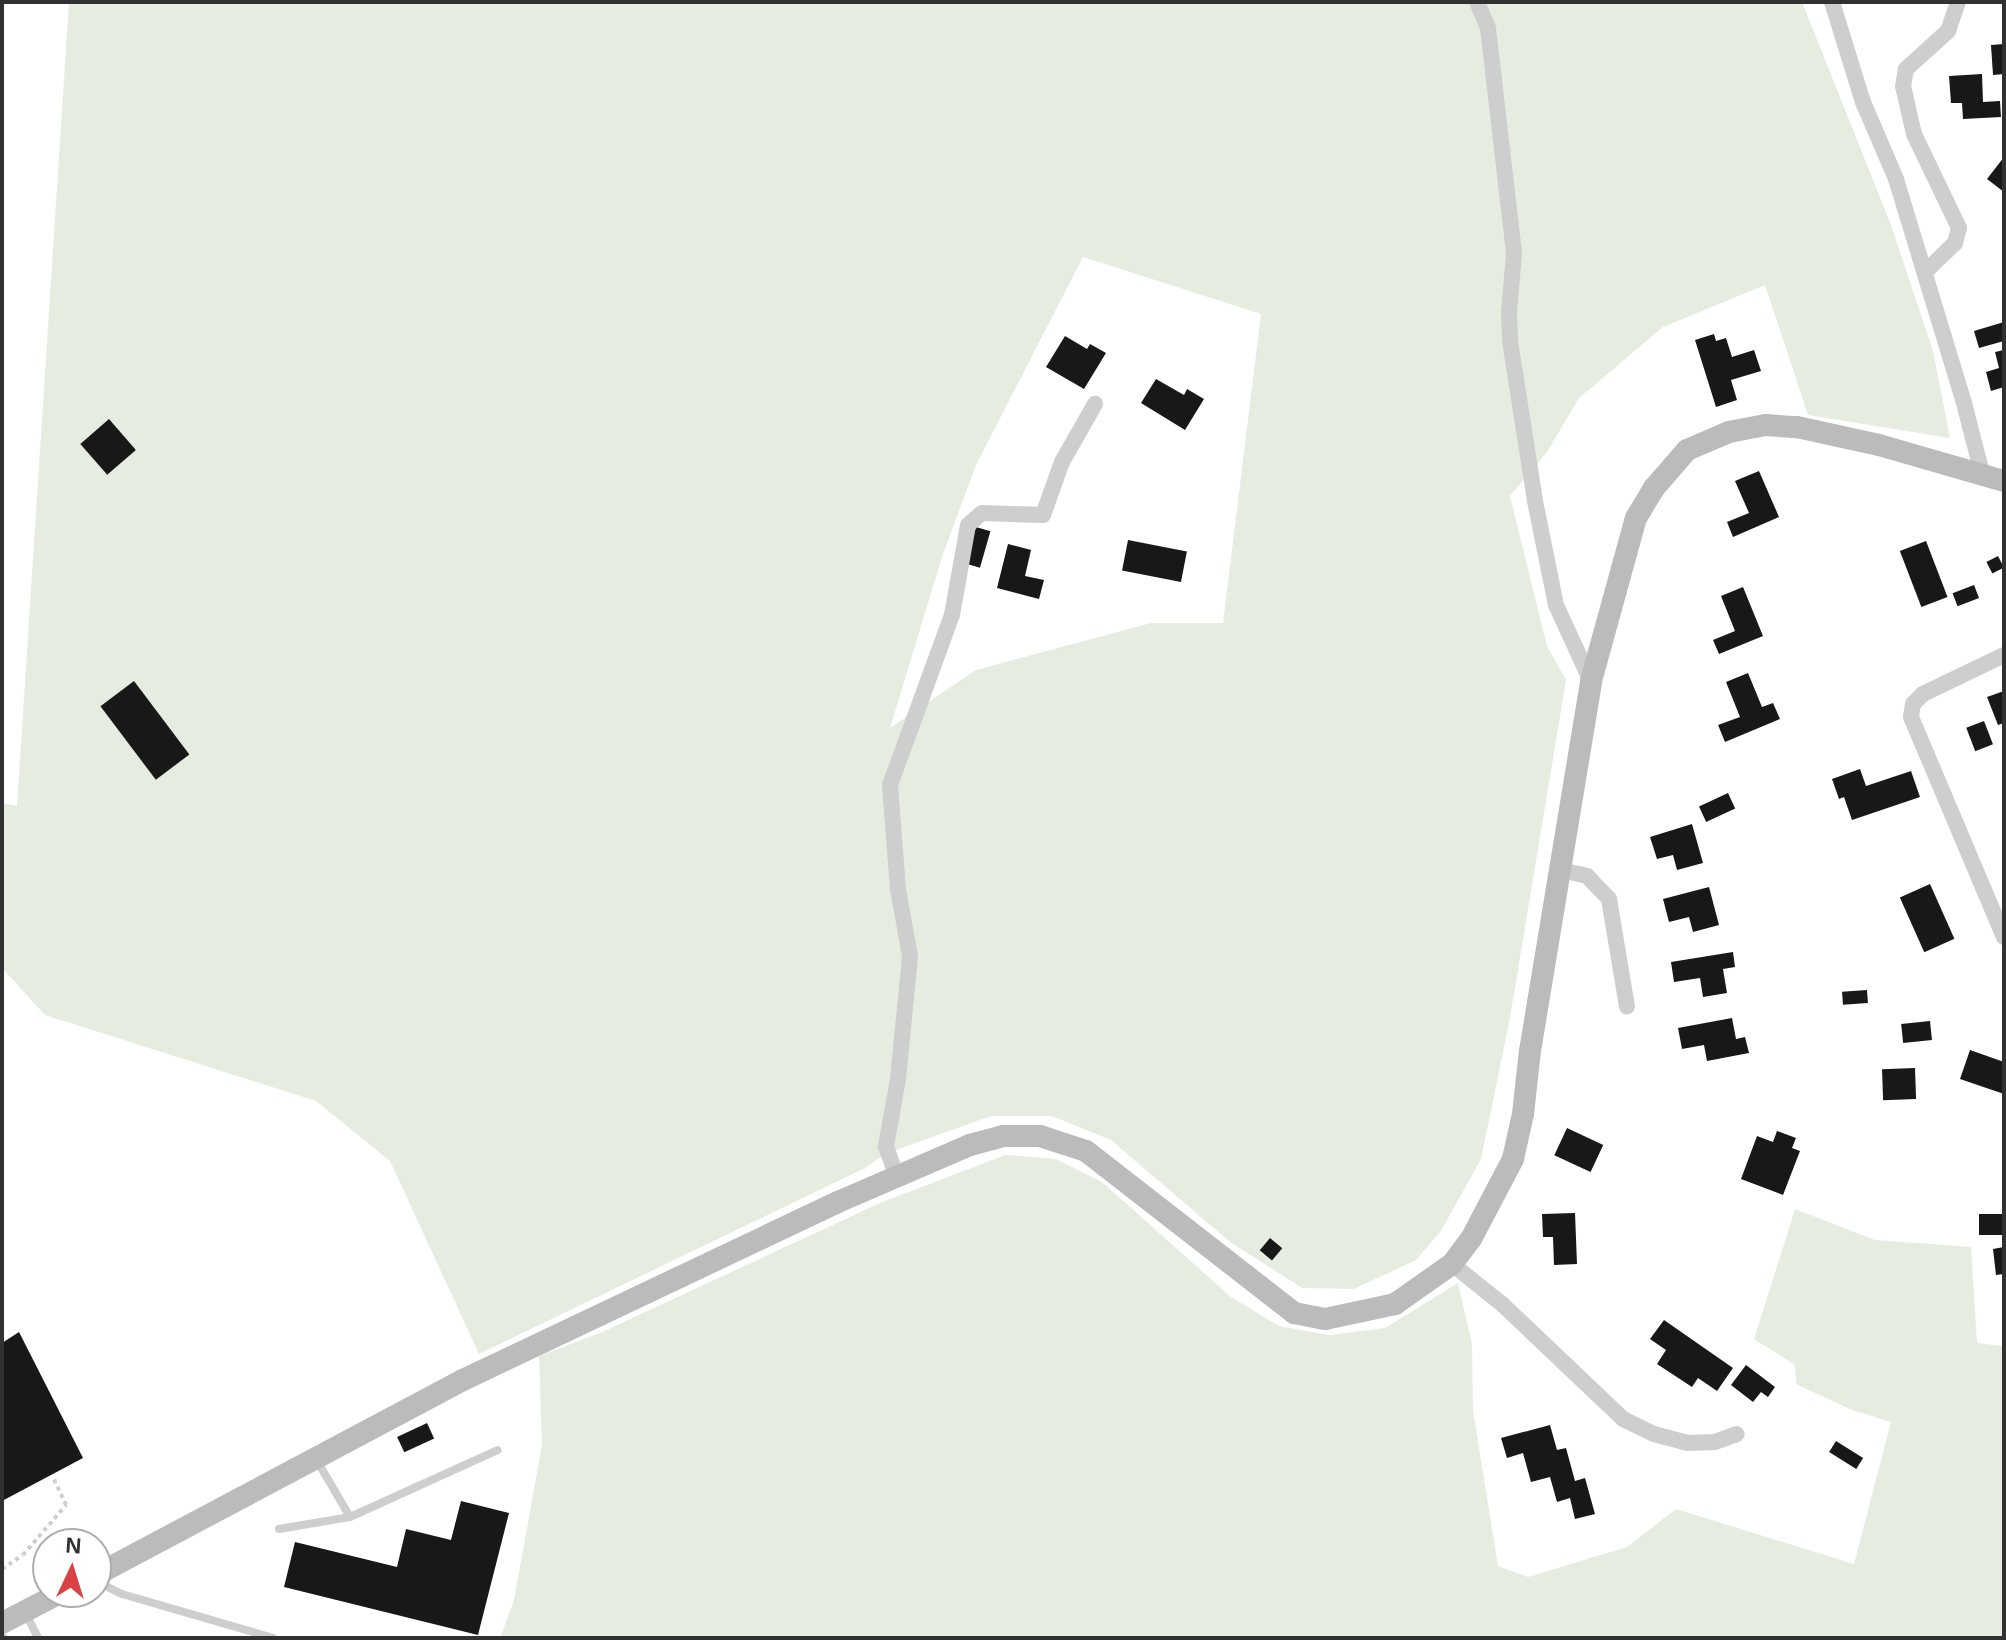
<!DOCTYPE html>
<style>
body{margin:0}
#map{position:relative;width:2006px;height:1640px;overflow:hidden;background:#fff;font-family:Arial,sans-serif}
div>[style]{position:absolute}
.green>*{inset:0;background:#e6ede0}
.building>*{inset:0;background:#181818;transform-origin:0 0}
.path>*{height:4px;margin-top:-2px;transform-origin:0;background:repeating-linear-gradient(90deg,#cecece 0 4px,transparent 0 8px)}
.lane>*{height:8px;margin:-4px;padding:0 4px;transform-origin:4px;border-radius:4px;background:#cecece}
.street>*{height:16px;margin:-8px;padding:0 8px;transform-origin:8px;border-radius:8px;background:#cecece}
.secondary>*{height:22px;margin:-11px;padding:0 11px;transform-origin:11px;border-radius:11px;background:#bbb}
span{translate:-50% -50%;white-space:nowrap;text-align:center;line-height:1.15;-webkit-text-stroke:8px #fff;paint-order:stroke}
.frame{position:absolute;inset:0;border:4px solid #313131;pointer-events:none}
.north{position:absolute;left:32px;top:1528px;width:80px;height:80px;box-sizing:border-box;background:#fff;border:2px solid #adadad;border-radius:50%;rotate:4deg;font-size:22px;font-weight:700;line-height:32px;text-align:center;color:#313131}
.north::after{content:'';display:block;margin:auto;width:28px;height:36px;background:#da4145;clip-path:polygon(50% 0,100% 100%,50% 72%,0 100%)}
</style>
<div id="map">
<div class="green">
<div style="clip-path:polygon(evenodd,69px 2px,1802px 2px,1891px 225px,1933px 351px,1950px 438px,1808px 415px,1765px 285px,1663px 327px,1579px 398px,1547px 452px,1510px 496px,1547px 646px,1566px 680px,1510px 1018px,1481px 1159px,1441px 1231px,1416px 1260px,1354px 1289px,1302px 1288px,1230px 1242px,1111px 1140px,1052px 1116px,991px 1116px,885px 1154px,865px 1168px,479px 1354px,390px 1161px,316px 1101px,45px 1015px,2px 968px,2px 803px,17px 806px,69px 2px,1083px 257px,1261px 314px,1223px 623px,1151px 623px,976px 670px,890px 728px,942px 557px,976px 465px,1083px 257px)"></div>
<div style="clip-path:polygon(1005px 1155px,1056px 1159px,1102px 1182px,1231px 1297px,1279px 1326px,1329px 1335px,1385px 1328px,1458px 1283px,1472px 1344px,1473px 1410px,1498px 1566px,1528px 1577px,1627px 1547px,1676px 1509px,1854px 1564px,1891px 1422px,1852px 1410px,1796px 1384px,1795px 1365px,1754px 1339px,1795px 1209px,1875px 1240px,1971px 1247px,1977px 1343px,2004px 1346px,2004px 1638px,500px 1638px,514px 1600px,542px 1445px,539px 1356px,600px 1333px,880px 1203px)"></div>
</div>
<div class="building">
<div style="clip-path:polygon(2004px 44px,2004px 74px,1993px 75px,1991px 45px)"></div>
<div style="clip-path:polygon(1982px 74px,1983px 102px,2000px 101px,2001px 117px,1963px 119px,1962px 103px,1951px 103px,1949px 76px)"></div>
<div style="clip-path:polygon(2004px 157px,2004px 192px,1987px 179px)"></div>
<div style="clip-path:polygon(2004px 322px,2004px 341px,1979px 348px,1974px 331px)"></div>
<div style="clip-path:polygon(1714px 334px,1716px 341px,1726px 338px,1732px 357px,1754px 350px,1761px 371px,1731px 380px,1737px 400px,1716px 407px,1695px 340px)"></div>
<div style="clip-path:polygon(1065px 336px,1087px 349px,1090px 344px,1106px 353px,1084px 389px,1046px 367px)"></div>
<div style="clip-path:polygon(2004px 350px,2004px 387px,1991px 391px,1986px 372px,1999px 368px,1995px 352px)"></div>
<div style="clip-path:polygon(1156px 379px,1184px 395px,1187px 389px,1204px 399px,1185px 430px,1141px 403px)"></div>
<div style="left:109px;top:419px;width:41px;height:38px;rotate:49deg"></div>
<div style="clip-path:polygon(1759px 471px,1779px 517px,1733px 537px,1727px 522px,1749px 513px,1735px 481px)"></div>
<div style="left:976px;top:527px;width:15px;height:38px;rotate:16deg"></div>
<div style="left:1128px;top:540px;width:60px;height:31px;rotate:11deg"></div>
<div style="left:1926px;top:541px;width:60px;height:28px;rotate:69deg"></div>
<div style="clip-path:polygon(1008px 544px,1031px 550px,1025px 576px,1044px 580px,1039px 599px,997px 588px)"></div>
<div style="left:1998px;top:556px;width:13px;height:13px;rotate:63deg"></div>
<div style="left:1974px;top:585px;width:14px;height:23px;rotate:69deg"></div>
<div style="clip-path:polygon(1743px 587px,1763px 636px,1719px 654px,1713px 640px,1735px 631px,1721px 596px)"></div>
<div style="clip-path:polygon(1748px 673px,1762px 707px,1773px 703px,1780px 719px,1725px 742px,1718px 725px,1740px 717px,1726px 682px)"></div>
<div style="left:134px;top:681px;width:92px;height:42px;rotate:53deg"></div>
<div style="clip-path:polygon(2004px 691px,2004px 723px,1998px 725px,1987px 697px)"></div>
<div style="left:1984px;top:721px;width:25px;height:19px;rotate:69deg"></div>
<div style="clip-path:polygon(1860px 769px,1866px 786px,1911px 771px,1920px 797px,1852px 820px,1844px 797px,1839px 799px,1832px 779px)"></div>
<div style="left:1728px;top:793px;width:17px;height:32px;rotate:65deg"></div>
<div style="clip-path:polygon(1692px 824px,1703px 863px,1677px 870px,1673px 855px,1657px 859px,1650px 837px)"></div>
<div style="left:1930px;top:884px;width:60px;height:33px;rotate:66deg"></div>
<div style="clip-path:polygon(1709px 887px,1719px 925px,1693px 932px,1689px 917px,1669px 922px,1663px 899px)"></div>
<div style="clip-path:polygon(1733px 952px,1735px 967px,1723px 969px,1727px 993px,1703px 997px,1700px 978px,1674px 982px,1671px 962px)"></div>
<div style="left:1867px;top:990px;width:13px;height:25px;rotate:86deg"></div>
<div style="clip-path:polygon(1732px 1018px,1736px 1039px,1745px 1037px,1749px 1053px,1707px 1061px,1704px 1045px,1682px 1049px,1678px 1028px)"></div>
<div style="left:1930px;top:1021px;width:19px;height:29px;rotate:84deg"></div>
<div style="clip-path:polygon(1970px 1050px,2004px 1062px,2004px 1094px,1960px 1079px)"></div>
<div style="left:1915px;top:1068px;width:31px;height:33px;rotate:88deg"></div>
<div style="left:1567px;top:1128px;width:40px;height:30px;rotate:25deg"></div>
<div style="clip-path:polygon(1777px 1131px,1796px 1138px,1792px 1148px,1800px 1151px,1783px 1195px,1741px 1179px,1757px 1136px,1773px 1142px)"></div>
<div style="clip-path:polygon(1575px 1213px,1577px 1264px,1554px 1265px,1553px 1237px,1543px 1237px,1542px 1214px)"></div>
<div style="left:2004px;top:1214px;width:21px;height:25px;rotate:90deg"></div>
<div style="left:1270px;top:1238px;width:16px;height:16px;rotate:40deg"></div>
<div style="clip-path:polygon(2004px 1247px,2004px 1274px,1996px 1275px,1993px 1249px)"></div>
<div style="clip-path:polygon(1664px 1320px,1733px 1368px,1717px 1391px,1698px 1378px,1692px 1387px,1657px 1364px,1666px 1350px,1650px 1339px)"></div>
<div style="clip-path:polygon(19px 1332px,83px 1458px,2px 1501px,2px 1343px)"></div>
<div style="clip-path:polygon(1746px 1365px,1775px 1387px,1768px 1397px,1761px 1392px,1753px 1402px,1731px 1385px)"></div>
<div style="left:427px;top:1423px;width:17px;height:33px;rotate:65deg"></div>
<div style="clip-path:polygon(1550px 1425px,1557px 1450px,1566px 1448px,1575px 1481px,1585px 1478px,1595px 1514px,1575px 1519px,1570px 1498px,1557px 1502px,1550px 1477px,1531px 1482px,1523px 1453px,1507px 1458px,1501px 1438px)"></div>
<div style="left:1836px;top:1441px;width:32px;height:13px;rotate:32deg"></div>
<div style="clip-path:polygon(461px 1501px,509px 1513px,478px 1635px,284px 1587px,295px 1542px,397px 1567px,406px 1529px,451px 1540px)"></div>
</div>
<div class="path">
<div style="left:2px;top:1569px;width:25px;rotate:-34deg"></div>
<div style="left:23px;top:1555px;width:66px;rotate:-49.3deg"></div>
<div style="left:66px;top:1505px;width:31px;rotate:-115deg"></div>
</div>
<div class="lane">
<div style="left:316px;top:1459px;width:67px;rotate:59.6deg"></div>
<div style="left:279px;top:1529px;width:72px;rotate:-9.6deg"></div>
<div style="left:350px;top:1517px;width:162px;rotate:-24.4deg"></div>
<div style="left:96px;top:1581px;width:29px;rotate:27deg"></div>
<div style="left:122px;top:1594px;width:157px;rotate:16.2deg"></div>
<div style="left:25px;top:1612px;width:29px;rotate:63deg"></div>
<div style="left:2px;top:1635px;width:4px;rotate:56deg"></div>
</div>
<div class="street">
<div style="left:1477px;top:2px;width:28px;rotate:67deg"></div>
<div style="left:1488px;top:28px;width:227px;rotate:83.4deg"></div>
<div style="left:1514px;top:254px;width:58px;rotate:94.9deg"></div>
<div style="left:1509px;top:312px;width:29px;rotate:88deg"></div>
<div style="left:1510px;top:341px;width:162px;rotate:81.1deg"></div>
<div style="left:1535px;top:501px;width:106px;rotate:78.6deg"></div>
<div style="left:1556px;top:605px;width:84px;rotate:65.3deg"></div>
<div style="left:1832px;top:2px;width:105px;rotate:72.8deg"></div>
<div style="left:1863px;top:102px;width:84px;rotate:66.8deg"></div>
<div style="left:1896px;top:179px;width:234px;rotate:73.1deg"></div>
<div style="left:1964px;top:403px;width:72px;rotate:75.6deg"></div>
<div style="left:1925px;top:272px;width:42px;rotate:-44deg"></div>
<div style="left:1955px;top:243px;width:16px;rotate:-75deg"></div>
<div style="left:1959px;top:228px;width:104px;rotate:-115.6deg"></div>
<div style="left:1914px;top:134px;width:49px;rotate:-102.9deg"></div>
<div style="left:1903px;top:86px;width:17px;rotate:-80deg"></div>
<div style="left:1906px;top:69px;width:57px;rotate:-42.1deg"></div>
<div style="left:1948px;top:31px;width:31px;rotate:-71deg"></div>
<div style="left:2004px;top:655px;width:90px;rotate:154.3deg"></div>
<div style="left:1923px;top:694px;width:14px;rotate:135deg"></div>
<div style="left:1913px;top:704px;width:13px;rotate:99deg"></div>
<div style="left:1911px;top:717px;width:239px;rotate:67.1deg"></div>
<div style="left:1561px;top:870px;width:27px;rotate:13deg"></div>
<div style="left:1587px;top:876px;width:32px;rotate:46deg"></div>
<div style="left:1609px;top:899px;width:109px;rotate:80.5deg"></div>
<div style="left:897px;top:1177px;width:33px;rotate:-110deg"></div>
<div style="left:886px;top:1146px;width:68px;rotate:-79.8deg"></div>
<div style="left:898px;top:1079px;width:124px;rotate:-84.4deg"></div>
<div style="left:910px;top:956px;width:68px;rotate:-100.2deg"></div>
<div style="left:898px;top:889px;width:104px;rotate:-94.4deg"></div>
<div style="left:890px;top:785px;width:181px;rotate:-70deg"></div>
<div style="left:952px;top:615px;width:91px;rotate:-79.9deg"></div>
<div style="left:968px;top:525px;width:18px;rotate:-41deg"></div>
<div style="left:982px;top:513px;width:61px;rotate:1.9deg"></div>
<div style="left:1043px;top:515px;width:56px;rotate:-70.3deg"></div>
<div style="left:1062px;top:462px;width:67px;rotate:-60.4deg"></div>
<div style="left:1452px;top:1264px;width:64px;rotate:38.7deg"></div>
<div style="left:1502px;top:1304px;width:167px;rotate:43.5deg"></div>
<div style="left:1623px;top:1419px;width:34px;rotate:26deg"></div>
<div style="left:1654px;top:1434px;width:34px;rotate:15deg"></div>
<div style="left:1687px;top:1443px;width:28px;rotate:-2deg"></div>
<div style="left:1715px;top:1442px;width:23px;rotate:-20deg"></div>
</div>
<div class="secondary">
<div style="left:96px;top:1575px;width:416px;rotate:-28deg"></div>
<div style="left:463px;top:1380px;width:415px;rotate:-25.4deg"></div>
<div style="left:838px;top:1202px;width:144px;rotate:-23.4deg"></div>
<div style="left:970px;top:1145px;width:35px;rotate:-15deg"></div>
<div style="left:1004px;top:1136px;width:36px"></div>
<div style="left:1040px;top:1136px;width:48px;rotate:18.1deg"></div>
<div style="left:1086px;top:1151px;width:264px;rotate:37.9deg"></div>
<div style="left:1294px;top:1313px;width:32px;rotate:11deg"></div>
<div style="left:1325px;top:1319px;width:72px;rotate:-12.1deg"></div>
<div style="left:1395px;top:1304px;width:70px;rotate:-35.1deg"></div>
<div style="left:1452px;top:1264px;width:31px;rotate:-53deg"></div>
<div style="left:1471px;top:1239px;width:90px;rotate:-62.3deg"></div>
<div style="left:1513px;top:1159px;width:46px;rotate:-77.5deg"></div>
<div style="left:1523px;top:1114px;width:63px;rotate:-83.7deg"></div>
<div style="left:1530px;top:1051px;width:375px;rotate:-80.6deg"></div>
<div style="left:1591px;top:681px;width:169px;rotate:-74.6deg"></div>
<div style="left:1636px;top:518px;width:35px;rotate:-59deg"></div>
<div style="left:1654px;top:488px;width:50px;rotate:-49deg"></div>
<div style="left:1687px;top:450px;width:46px;rotate:-23.2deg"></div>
<div style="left:1729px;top:432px;width:37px;rotate:-11deg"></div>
<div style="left:1765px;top:425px;width:32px;rotate:4deg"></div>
<div style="left:1797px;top:427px;width:84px;rotate:12.4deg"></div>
<div style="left:1879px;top:445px;width:130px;rotate:16.1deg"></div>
<div style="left:2px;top:1623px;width:68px;rotate:-27.3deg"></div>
</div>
<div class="frame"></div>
<div class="north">N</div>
</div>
